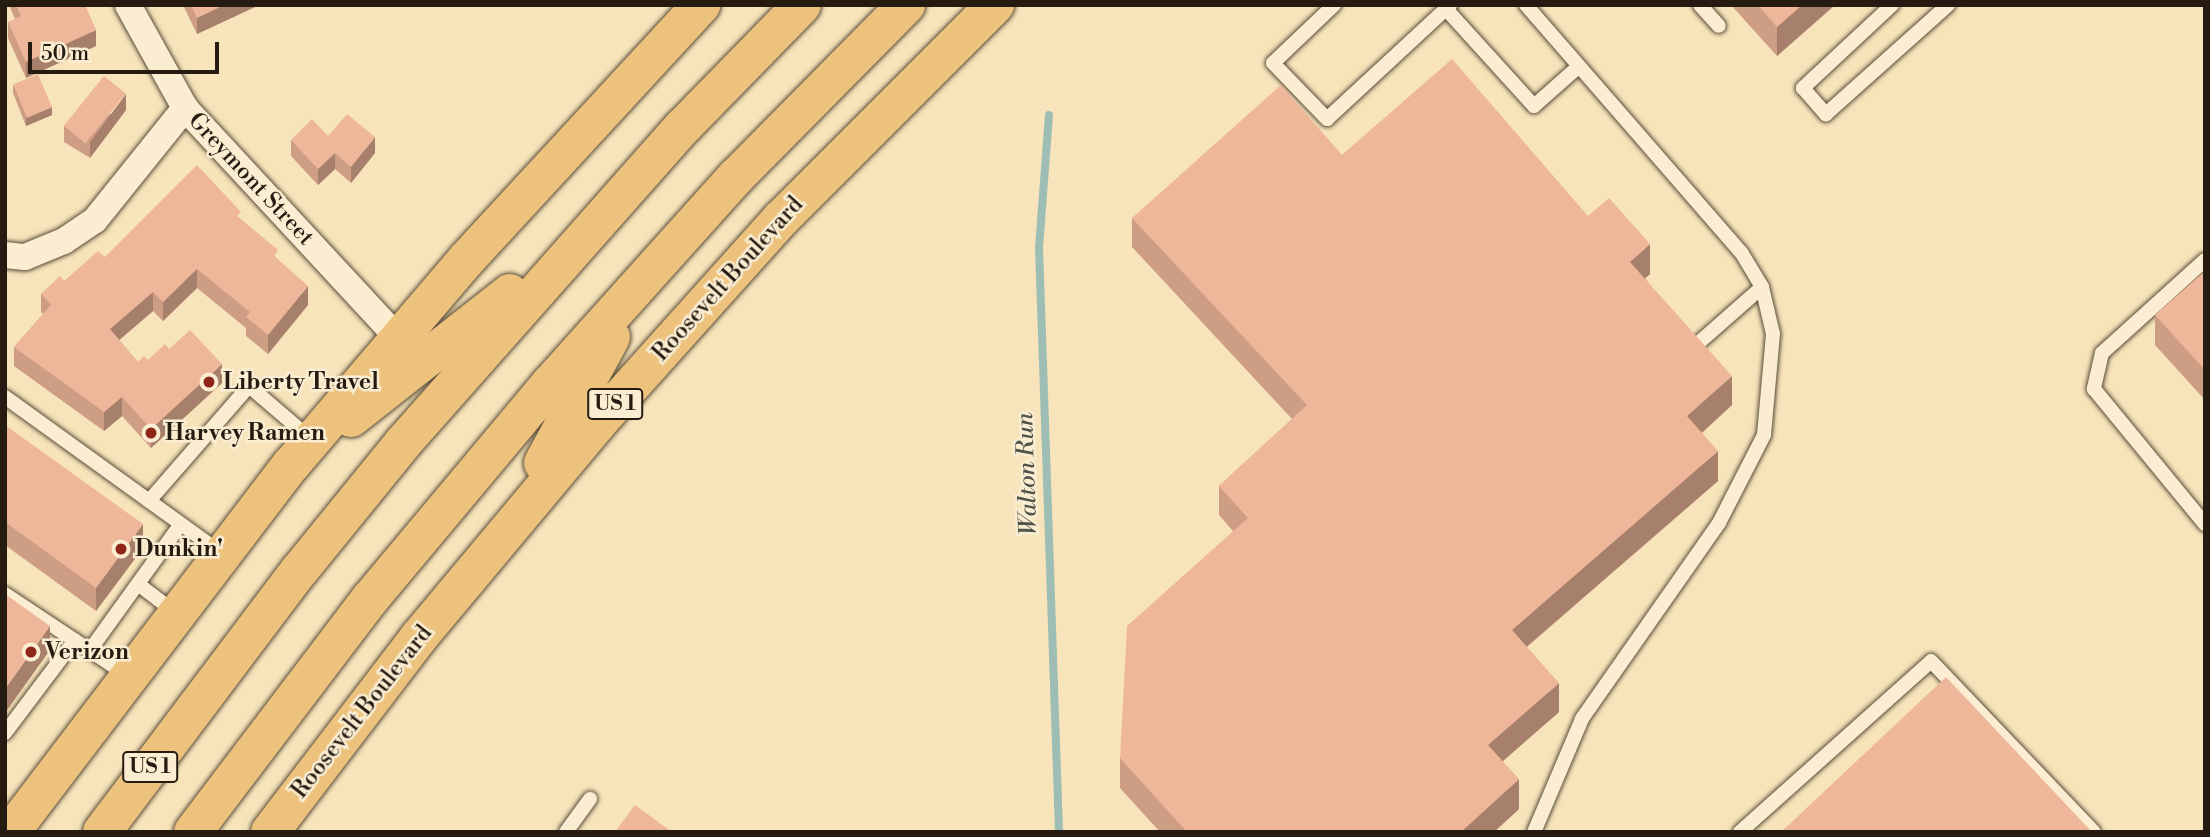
<!DOCTYPE html>
<style>
body{margin:0}
#map{position:relative;width:2210px;height:837px;overflow:hidden;background:#f7e4ba;font-family:"Libre Bodoni",serif}
div>[style]{position:absolute}
.stream>*{height:8px;margin:-4px;padding:0 4px;transform-origin:4px;border-radius:4px;background:#9ebeb5}
.roads{filter:drop-shadow(0 0 2px #5a4d3b) drop-shadow(0 0 2px #5a4d3b)}
.service>*{height:14px;margin:-7px;padding:0 7px;transform-origin:7px;border-radius:7px;background:#faedd2}
.minor>*{height:26px;margin:-13px;padding:0 13px;transform-origin:13px;border-radius:13px;background:#faedd2}
.trunk>*{height:38px;margin:-19px;padding:0 19px;transform-origin:19px;border-radius:19px;background:#ecc27d}
.wall>*{inset:0;background:#cd9d84}
.shaded-wall>*{inset:0;background:#a7806c}
.building>*{inset:0;background:#eeb79a;transform-origin:0 0}
.dots>*{width:19px;height:19px;translate:-50% -50%;box-sizing:border-box;border:4px solid #faedd2;border-radius:50%}
span{translate:-50% -50%;white-space:nowrap;text-align:center;line-height:1.15;-webkit-text-stroke:5px #faedd2;paint-order:stroke}
.shield-label span{padding:2px 5px;background:#faedd2;border:2px solid;border-radius:5px;-webkit-text-stroke-width:0}
.shield-label{font-size:21px;color:#261b11;font-weight:700}
.street-label{font-size:23px;color:#261b11}
.poi-label{font-size:23px;color:#261b11;font-weight:700}
.left{translate:0 -50%;text-align:left}
.water-label{font-size:24px;color:#50544a;font-style:italic}
.frame{position:absolute;inset:0;border:7px solid #261b11;pointer-events:none}
.scale{position:absolute;left:28px;top:42px;width:191px;height:32px;box-sizing:border-box;border:4px solid #261b11;border-top:0;padding-left:9px;font-size:21px;line-height:24px;white-space:nowrap;color:#261b11;-webkit-text-stroke:5px #faedd2;paint-order:stroke}
</style>
<div id="map">
<div class="stream">
<div style="left:1049px;top:115px;width:132px;rotate:94.3deg"></div>
<div style="left:1039px;top:247px;width:585px;rotate:88.04deg"></div>
</div>
<div class="roads">
<div class="service">
<div style="left:1334px;top:5px;width:84px;rotate:136.4deg"></div>
<div style="left:1273px;top:63px;width:78px;rotate:46deg"></div>
<div style="left:1327px;top:119px;width:168px;rotate:-42.8deg"></div>
<div style="left:1526px;top:5px;width:327px;rotate:49deg"></div>
<div style="left:1741px;top:252px;width:41px;rotate:59deg"></div>
<div style="left:1762px;top:287px;width:48px;rotate:76.8deg"></div>
<div style="left:1773px;top:334px;width:101px;rotate:95.1deg"></div>
<div style="left:1764px;top:435px;width:99px;rotate:117.1deg"></div>
<div style="left:1719px;top:523px;width:239px;rotate:125deg"></div>
<div style="left:1582px;top:719px;width:123px;rotate:113deg"></div>
<div style="left:1700px;top:5px;width:28px;rotate:48deg"></div>
<div style="left:1892px;top:5px;width:122px;rotate:137deg"></div>
<div style="left:1803px;top:88px;width:35px;rotate:49deg"></div>
<div style="left:1826px;top:114px;width:164px;rotate:-41.8deg"></div>
<div style="left:1446px;top:9px;width:131px;rotate:47.8deg"></div>
<div style="left:1534px;top:106px;width:60px;rotate:-41.6deg"></div>
<div style="left:2205px;top:260px;width:139px;rotate:137.9deg"></div>
<div style="left:2102px;top:353px;width:37px;rotate:103deg"></div>
<div style="left:2094px;top:389px;width:175px;rotate:50.6deg"></div>
<div style="left:1695px;top:346px;width:89px;rotate:-41.4deg"></div>
<div style="left:5px;top:397px;width:266px;rotate:35.8deg"></div>
<div style="left:149px;top:501px;width:152px;rotate:-49deg"></div>
<div style="left:249px;top:386px;width:83px;rotate:40.6deg"></div>
<div style="left:138px;top:584px;width:48px;rotate:37.3deg"></div>
<div style="left:5px;top:594px;width:146px;rotate:33.6deg"></div>
<div style="left:90px;top:650px;width:155px;rotate:-54.2deg"></div>
<div style="left:5px;top:733px;width:116px;rotate:-53deg"></div>
<div style="left:566px;top:832px;width:41px;rotate:-54deg"></div>
<div style="left:1740px;top:832px;width:256px;rotate:-41.8deg"></div>
<div style="left:1931px;top:661px;width:236px;rotate:46.4deg"></div>
</div>
<div class="minor">
<div style="left:128px;top:5px;width:118px;rotate:61deg"></div>
<div style="left:185px;top:108px;width:312px;rotate:47.2deg"></div>
<div style="left:5px;top:255px;width:20px;rotate:6deg"></div>
<div style="left:25px;top:257px;width:42px;rotate:-22.3deg"></div>
<div style="left:64px;top:241px;width:37px;rotate:-34deg"></div>
<div style="left:95px;top:220px;width:144px;rotate:-51.2deg"></div>
</div>
<div class="trunk">
<div style="left:351px;top:418px;width:202px;rotate:-38.2deg"></div>
<div style="left:543px;top:463px;width:143px;rotate:-61.6deg"></div>
<div style="left:11px;top:832px;width:462px;rotate:-52.7deg"></div>
<div style="left:291px;top:465px;width:270px;rotate:-49.5deg"></div>
<div style="left:466px;top:260px;width:347px;rotate:-47.3deg"></div>
<div style="left:102px;top:832px;width:327px;rotate:-53deg"></div>
<div style="left:299px;top:571px;width:165px;rotate:-50.9deg"></div>
<div style="left:403px;top:443px;width:422px;rotate:-48.5deg"></div>
<div style="left:683px;top:127px;width:170px;rotate:-45.7deg"></div>
<div style="left:193px;top:832px;width:293px;rotate:-52.8deg"></div>
<div style="left:370px;top:599px;width:280px;rotate:-50.1deg"></div>
<div style="left:550px;top:384px;width:278px;rotate:-48.1deg"></div>
<div style="left:736px;top:177px;width:242px;rotate:-45.3deg"></div>
<div style="left:270px;top:832px;width:245px;rotate:-52.6deg"></div>
<div style="left:419px;top:637px;width:276px;rotate:-50.1deg"></div>
<div style="left:596px;top:425px;width:277px;rotate:-48.1deg"></div>
<div style="left:781px;top:219px;width:303px;rotate:-45deg"></div>
</div>
</div>
<div class="wall">
<div style="clip-path:polygon(9px 5px,85px 5px,96px 46px,26px 78px,8px 38px,8px 22px,15px 19px)"></div>
<div style="clip-path:polygon(183px 5px,255px 5px,255px 7px,197px 34px)"></div>
<div style="clip-path:polygon(1731px 5px,1835px 5px,1777px 56px)"></div>
<div style="clip-path:polygon(13px 85px,52px 115px,26px 126px,13px 93px)"></div>
<div style="clip-path:polygon(126px 110px,90px 158px,64px 142px,64px 126px)"></div>
<div style="clip-path:polygon(328px 136px,375px 153px,351px 183px,335px 169px,318px 185px,291px 156px,291px 140px)"></div>
<div style="clip-path:polygon(5px 137px,7px 163px,7px 179px,5px 179px)"></div>
<div style="clip-path:polygon(1342px 155px,1588px 216px,1650px 274px,1645px 278px,1732px 405px,1702px 433px,1718px 481px,1527px 647px,1559px 712px,1503px 761px,1519px 809px,1494px 832px,1160px 832px,1120px 788px,1120px 758px,1233px 531px,1219px 515px,1219px 486px,1292px 419px,1132px 247px,1132px 218px)"></div>
<div style="clip-path:polygon(241px 219px,278px 260px,308px 305px,268px 354px,246px 336px,246px 328px,197px 288px,163px 321px,153px 311px,119px 340px,138px 362px,148px 360px,169px 349px,222px 383px,151px 448px,122px 416px,104px 431px,14px 366px,14px 347px,43px 314px,41px 312px,41px 294px,105px 257px)"></div>
<div style="clip-path:polygon(2205px 271px,2205px 400px,2155px 345px,2155px 315px)"></div>
<div style="clip-path:polygon(5px 425px,143px 548px,96px 611px,5px 545px)"></div>
</div>
<div class="shaded-wall">
<div style="clip-path:polygon(224px 5px,255px 5px,255px 7px,197px 34px,197px 18px)"></div>
<div style="clip-path:polygon(1802px 5px,1835px 5px,1777px 56px,1777px 27px)"></div>
<div style="clip-path:polygon(96px 30px,96px 46px,26px 78px,26px 62px)"></div>
<div style="clip-path:polygon(126px 94px,126px 110px,90px 158px,90px 142px)"></div>
<div style="clip-path:polygon(52px 107px,52px 115px,26px 126px,26px 118px)"></div>
<div style="clip-path:polygon(375px 137px,375px 153px,351px 183px,351px 167px)"></div>
<div style="clip-path:polygon(335px 153px,335px 169px,318px 185px,318px 169px)"></div>
<div style="clip-path:polygon(1650px 244px,1650px 274px,1630px 292px,1630px 262px)"></div>
<div style="clip-path:polygon(197px 269px,197px 288px,163px 321px,163px 302px)"></div>
<div style="clip-path:polygon(308px 286px,308px 305px,268px 354px,268px 335px)"></div>
<div style="clip-path:polygon(153px 292px,153px 311px,110px 348px,110px 329px)"></div>
<div style="clip-path:polygon(222px 364px,222px 383px,151px 448px,151px 429px)"></div>
<div style="clip-path:polygon(1732px 376px,1732px 405px,1687px 446px,1687px 416px)"></div>
<div style="clip-path:polygon(122px 397px,122px 416px,104px 431px,104px 412px)"></div>
<div style="clip-path:polygon(1718px 451px,1718px 481px,1512px 659px,1512px 630px)"></div>
<div style="clip-path:polygon(143px 524px,143px 548px,96px 611px,96px 588px)"></div>
<div style="clip-path:polygon(50px 626px,50px 650px,5px 713px,5px 689px)"></div>
<div style="clip-path:polygon(1559px 683px,1559px 712px,1488px 774px,1488px 745px)"></div>
<div style="clip-path:polygon(1519px 779px,1519px 809px,1494px 832px,1461px 832px)"></div>
</div>
<div class="building">
<div style="clip-path:polygon(16px 5px,85px 5px,96px 30px,26px 62px,8px 22px,21px 16px)"></div>
<div style="clip-path:polygon(191px 5px,224px 5px,197px 18px)"></div>
<div style="clip-path:polygon(1758px 5px,1802px 5px,1777px 27px)"></div>
<div style="clip-path:polygon(1452px 59px,1588px 216px,1609px 198px,1650px 244px,1630px 262px,1732px 376px,1687px 416px,1718px 451px,1512px 630px,1559px 683px,1488px 745px,1519px 779px,1461px 832px,1187px 832px,1120px 758px,1127px 626px,1248px 518px,1219px 486px,1307px 405px,1132px 218px,1281px 85px,1342px 155px)"></div>
<div style="left:38px;top:74px;width:36px;height:27px;rotate:67deg"></div>
<div style="left:104px;top:76px;width:28px;height:64px;rotate:39deg"></div>
<div style="clip-path:polygon(347px 114px,375px 137px,351px 167px,335px 153px,318px 169px,291px 140px,312px 119px,328px 136px)"></div>
<div style="clip-path:polygon(5px 137px,7px 163px,5px 163px)"></div>
<div style="clip-path:polygon(197px 165px,241px 212px,237px 216px,278px 250px,274px 256px,308px 286px,268px 335px,246px 317px,250px 312px,197px 269px,163px 302px,153px 292px,110px 329px,138px 362px,144px 356px,148px 360px,165px 344px,169px 349px,190px 330px,222px 364px,151px 429px,122px 397px,104px 412px,14px 347px,51px 305px,41px 294px,60px 276px,64px 281px,98px 251px,105px 257px)"></div>
<div style="clip-path:polygon(2205px 271px,2205px 370px,2155px 315px)"></div>
<div style="clip-path:polygon(5px 425px,143px 524px,96px 588px,5px 522px)"></div>
<div style="clip-path:polygon(5px 594px,50px 626px,5px 689px)"></div>
<div style="clip-path:polygon(1946px 677px,2092px 832px,1781px 832px)"></div>
<div style="clip-path:polygon(635px 805px,672px 832px,615px 832px)"></div>
</div>
<div class="dots">
<div style="left:209px;top:382px;background:#8f2418"></div>
<div style="left:151px;top:433px;background:#8f2418"></div>
<div style="left:121px;top:549px;background:#8f2418"></div>
<div style="left:31px;top:652px;background:#8f2418"></div>
</div>
<div class="shield-label">
<span style="left:615px;top:404px">US 1</span>
<span style="left:150px;top:767px">US 1</span>
</div>
<div class="street-label">
<span style="left:251px;top:179px;rotate:47deg">Greymont Street</span>
<span style="left:728px;top:279px;rotate:-48deg">Roosevelt Boulevard</span>
<span style="left:362px;top:712px;rotate:-52deg">Roosevelt Boulevard</span>
</div>
<div class="poi-label">
<span class="left" style="left:223px;top:382px">Liberty Travel</span>
<span class="left" style="left:165px;top:433px">Harvey Ramen</span>
<span class="left" style="left:135px;top:549px">Dunkin'</span>
<span class="left" style="left:45px;top:652px">Verizon</span>
</div>
<div class="water-label">
<span style="left:1028px;top:474px;rotate:-92deg">Walton Run</span>
</div>
<div class="frame"></div>
<div class="scale">50 m</div>
</div>
